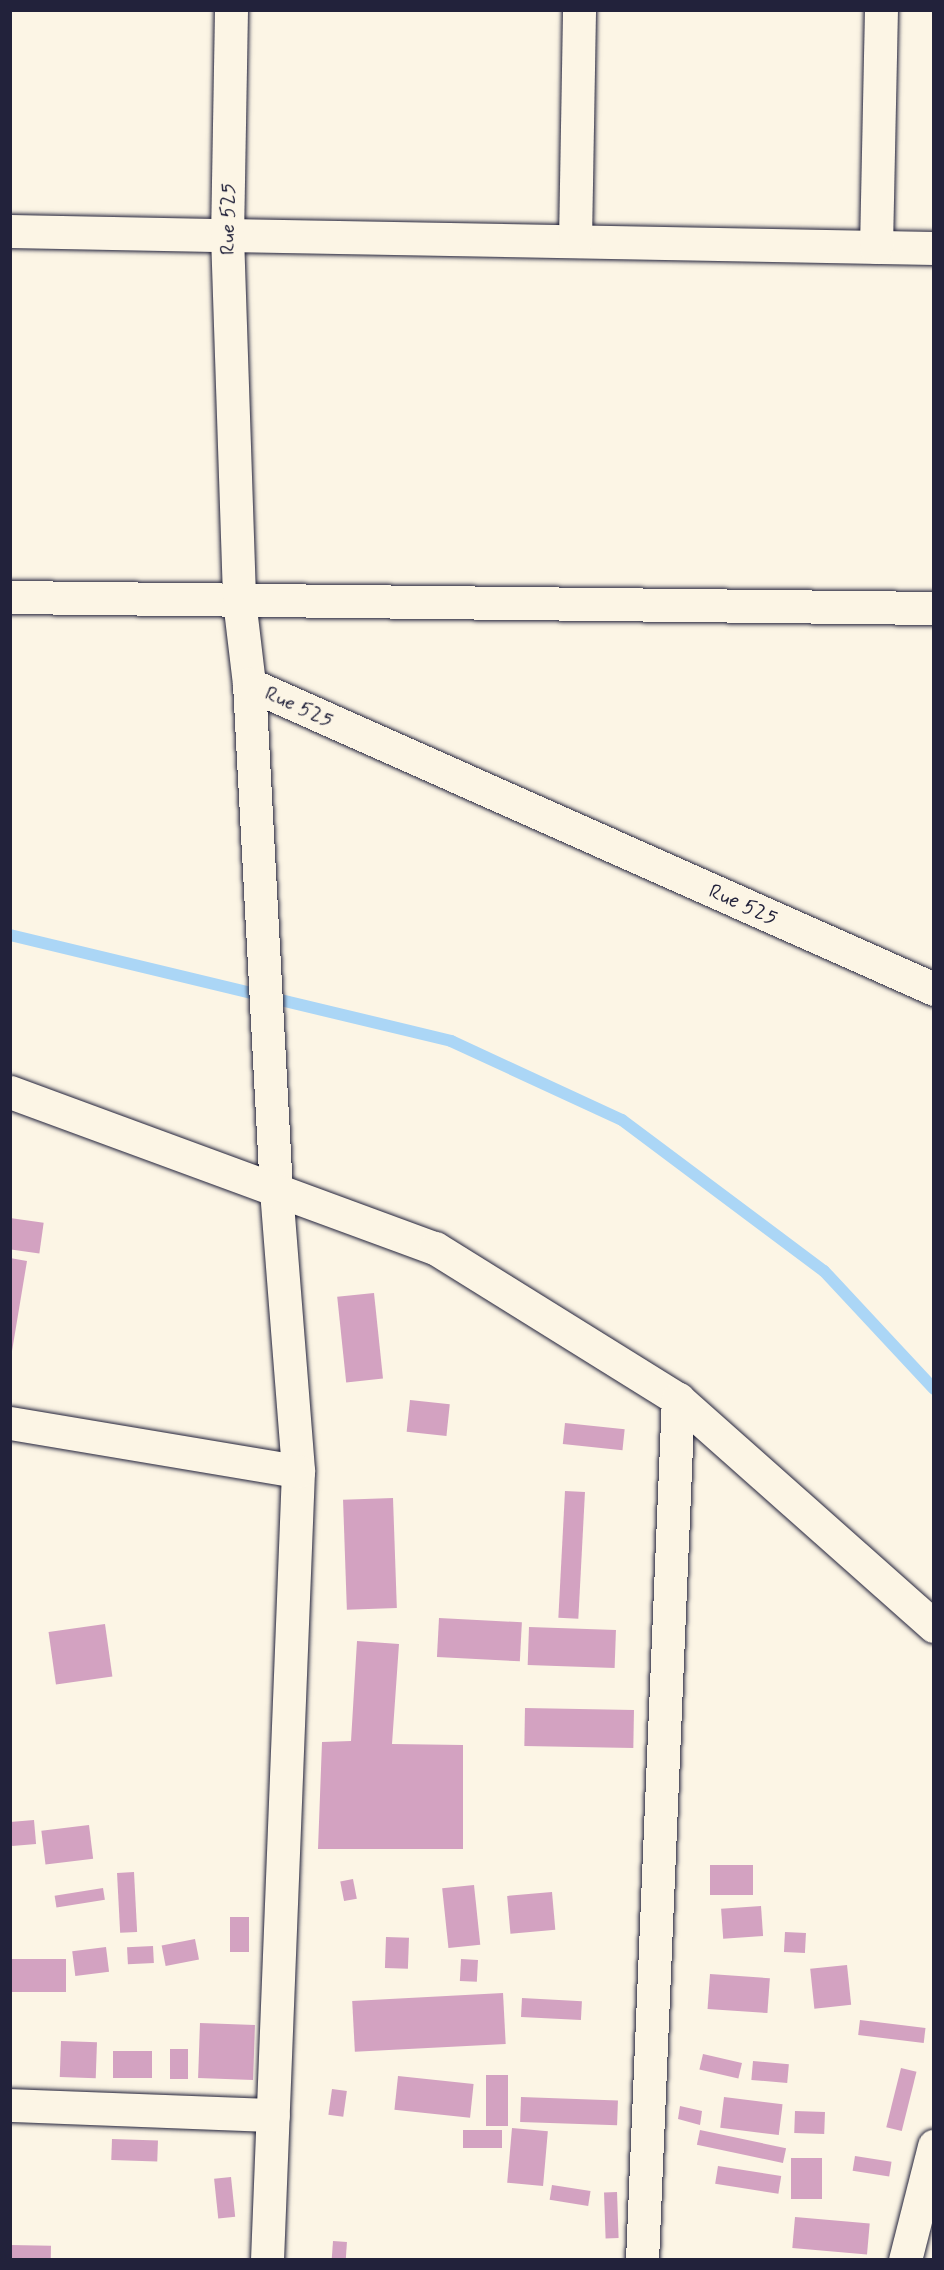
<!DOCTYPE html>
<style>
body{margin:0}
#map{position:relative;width:944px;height:2270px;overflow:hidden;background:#fcf5e5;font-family:Mynerve,sans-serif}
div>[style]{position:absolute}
.stream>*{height:12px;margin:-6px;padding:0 6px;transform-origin:6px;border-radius:6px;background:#abd6f6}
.building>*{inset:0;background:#d3a2c1;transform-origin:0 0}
.roads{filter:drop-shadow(0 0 2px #22223b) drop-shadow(0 0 2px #22223b)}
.minor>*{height:33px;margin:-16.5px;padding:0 16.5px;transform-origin:16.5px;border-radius:16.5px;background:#fcf5e5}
.major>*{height:33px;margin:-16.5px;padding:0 16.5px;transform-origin:16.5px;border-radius:16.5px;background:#fcf5e5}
span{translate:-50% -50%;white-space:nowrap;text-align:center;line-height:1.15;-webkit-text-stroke:4.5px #fcf5e5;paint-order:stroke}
.street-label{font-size:21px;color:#22223b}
.frame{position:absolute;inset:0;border:12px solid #22223b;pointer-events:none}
</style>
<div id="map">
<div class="stream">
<div style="left:10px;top:935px;width:454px;rotate:13.5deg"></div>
<div style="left:451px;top:1041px;width:188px;rotate:24.8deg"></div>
<div style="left:622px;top:1120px;width:252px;rotate:36.8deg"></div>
<div style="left:824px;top:1271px;width:161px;rotate:47deg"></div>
</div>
<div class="building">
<div style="left:10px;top:1218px;width:34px;height:31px;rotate:8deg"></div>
<div style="clip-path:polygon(10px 1258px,27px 1261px,12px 1351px,10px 1351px)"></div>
<div style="left:374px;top:1293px;width:86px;height:37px;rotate:84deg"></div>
<div style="left:410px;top:1400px;width:40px;height:32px;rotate:6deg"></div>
<div style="left:565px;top:1423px;width:60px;height:21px;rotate:6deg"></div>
<div style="left:565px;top:1491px;width:20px;height:127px;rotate:3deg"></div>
<div style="left:393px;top:1498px;width:110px;height:50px;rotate:88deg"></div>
<div style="left:439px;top:1618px;width:83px;height:39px;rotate:3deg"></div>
<div style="left:105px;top:1624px;width:53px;height:57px;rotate:82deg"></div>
<div style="left:529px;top:1627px;width:87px;height:38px;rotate:2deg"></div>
<div style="clip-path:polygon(357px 1641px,399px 1644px,392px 1744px,463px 1745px,463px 1849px,318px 1849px,322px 1742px,351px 1741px)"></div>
<div style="left:525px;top:1708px;width:109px;height:38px;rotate:1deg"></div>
<div style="left:34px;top:1820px;width:24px;height:24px;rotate:85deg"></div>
<div style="left:89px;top:1825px;width:34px;height:48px;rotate:83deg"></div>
<div style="left:710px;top:1865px;width:43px;height:30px"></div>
<div style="left:134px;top:1872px;width:60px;height:17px;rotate:87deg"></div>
<div style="left:353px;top:1879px;width:20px;height:13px;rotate:79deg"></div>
<div style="left:474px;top:1885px;width:60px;height:32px;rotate:84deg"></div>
<div style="left:103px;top:1888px;width:12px;height:49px;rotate:81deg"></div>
<div style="left:552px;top:1892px;width:38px;height:45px;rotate:85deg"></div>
<div style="left:761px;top:1906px;width:30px;height:40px;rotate:86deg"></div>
<div style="left:230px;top:1917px;width:19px;height:35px"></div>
<div style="left:785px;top:1932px;width:21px;height:20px;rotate:3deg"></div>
<div style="left:386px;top:1937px;width:23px;height:31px;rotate:2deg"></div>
<div style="left:195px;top:1939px;width:21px;height:34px;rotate:79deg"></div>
<div style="left:153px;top:1946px;width:17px;height:26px;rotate:87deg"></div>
<div style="left:106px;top:1947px;width:25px;height:34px;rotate:83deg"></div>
<div style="left:66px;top:1959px;width:33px;height:56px;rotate:90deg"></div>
<div style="left:461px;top:1959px;width:17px;height:22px;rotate:3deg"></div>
<div style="left:847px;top:1965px;width:40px;height:37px;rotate:84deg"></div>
<div style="left:710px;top:1974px;width:60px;height:35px;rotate:4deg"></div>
<div style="left:503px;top:1993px;width:51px;height:151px;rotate:87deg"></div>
<div style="left:522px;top:1998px;width:60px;height:19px;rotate:3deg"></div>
<div style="left:860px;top:2020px;width:66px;height:15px;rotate:7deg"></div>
<div style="left:200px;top:2023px;width:55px;height:55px;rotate:2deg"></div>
<div style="left:61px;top:2041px;width:36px;height:36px;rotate:2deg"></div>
<div style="left:188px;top:2049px;width:30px;height:18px;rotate:90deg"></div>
<div style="left:152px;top:2051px;width:27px;height:39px;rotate:90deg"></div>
<div style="left:703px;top:2054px;width:40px;height:16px;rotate:13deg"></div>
<div style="left:753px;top:2061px;width:36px;height:19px;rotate:5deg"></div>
<div style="left:901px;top:2068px;width:16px;height:61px;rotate:14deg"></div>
<div style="left:486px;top:2075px;width:22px;height:51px"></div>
<div style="left:398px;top:2076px;width:76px;height:34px;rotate:6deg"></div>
<div style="left:332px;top:2089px;width:15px;height:26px;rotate:8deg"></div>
<div style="left:521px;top:2097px;width:97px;height:25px;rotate:2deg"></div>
<div style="left:724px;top:2097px;width:59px;height:31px;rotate:7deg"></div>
<div style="clip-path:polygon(680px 2106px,702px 2111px,700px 2125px,678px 2119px)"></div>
<div style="left:795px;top:2111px;width:30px;height:22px;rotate:2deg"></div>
<div style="left:512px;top:2128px;width:36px;height:55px;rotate:5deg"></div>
<div style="left:463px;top:2130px;width:39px;height:18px"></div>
<div style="left:700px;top:2130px;width:88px;height:15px;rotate:12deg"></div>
<div style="left:112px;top:2139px;width:46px;height:21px;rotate:2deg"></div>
<div style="left:855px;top:2156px;width:37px;height:15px;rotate:9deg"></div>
<div style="left:791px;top:2158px;width:31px;height:41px"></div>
<div style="left:718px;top:2166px;width:64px;height:18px;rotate:9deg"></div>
<div style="left:231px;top:2177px;width:40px;height:17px;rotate:84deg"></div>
<div style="left:552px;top:2185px;width:39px;height:15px;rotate:9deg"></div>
<div style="left:617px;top:2192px;width:46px;height:13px;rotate:88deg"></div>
<div style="left:795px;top:2217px;width:75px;height:31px;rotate:5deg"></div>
<div style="left:333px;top:2241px;width:14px;height:19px;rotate:4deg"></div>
<div style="left:10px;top:2245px;width:41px;height:15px;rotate:1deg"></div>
</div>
<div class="roads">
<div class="minor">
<div style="left:231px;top:10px;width:225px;rotate:91deg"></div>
<div style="left:227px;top:235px;width:707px;rotate:1.05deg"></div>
<div style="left:575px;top:241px;width:231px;rotate:-89deg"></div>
<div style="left:876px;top:247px;width:237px;rotate:-88.8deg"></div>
<div style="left:10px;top:597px;width:924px;rotate:0.68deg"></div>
<div style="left:249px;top:684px;width:507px;rotate:86.95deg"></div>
<div style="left:276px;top:1190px;width:282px;rotate:85.5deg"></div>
<div style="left:298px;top:1471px;width:790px;rotate:92.25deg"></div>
<div style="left:10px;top:1092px;width:453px;rotate:20.2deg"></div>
<div style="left:435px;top:1248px;width:286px;rotate:31.9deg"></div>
<div style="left:678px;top:1399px;width:342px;rotate:41.6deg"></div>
<div style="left:10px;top:1423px;width:292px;rotate:9.5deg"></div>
<div style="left:10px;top:2105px;width:263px;rotate:2.2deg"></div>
<div style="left:642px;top:2260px;width:862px;rotate:-87.61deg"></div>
<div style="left:905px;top:2260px;width:118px;rotate:-75.7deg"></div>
</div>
<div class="major">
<div style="left:10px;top:231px;width:217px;rotate:1.1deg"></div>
<div style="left:227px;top:235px;width:365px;rotate:88.1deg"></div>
<div style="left:239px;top:600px;width:85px;rotate:83.2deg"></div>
<div style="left:249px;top:684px;width:750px;rotate:24deg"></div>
</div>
</div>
<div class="street-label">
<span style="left:228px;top:219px;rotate:-90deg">Rue 525</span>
<span style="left:299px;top:707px;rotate:24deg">Rue 525</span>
<span style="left:743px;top:905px;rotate:24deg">Rue 525</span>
</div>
<div class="frame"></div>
</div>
